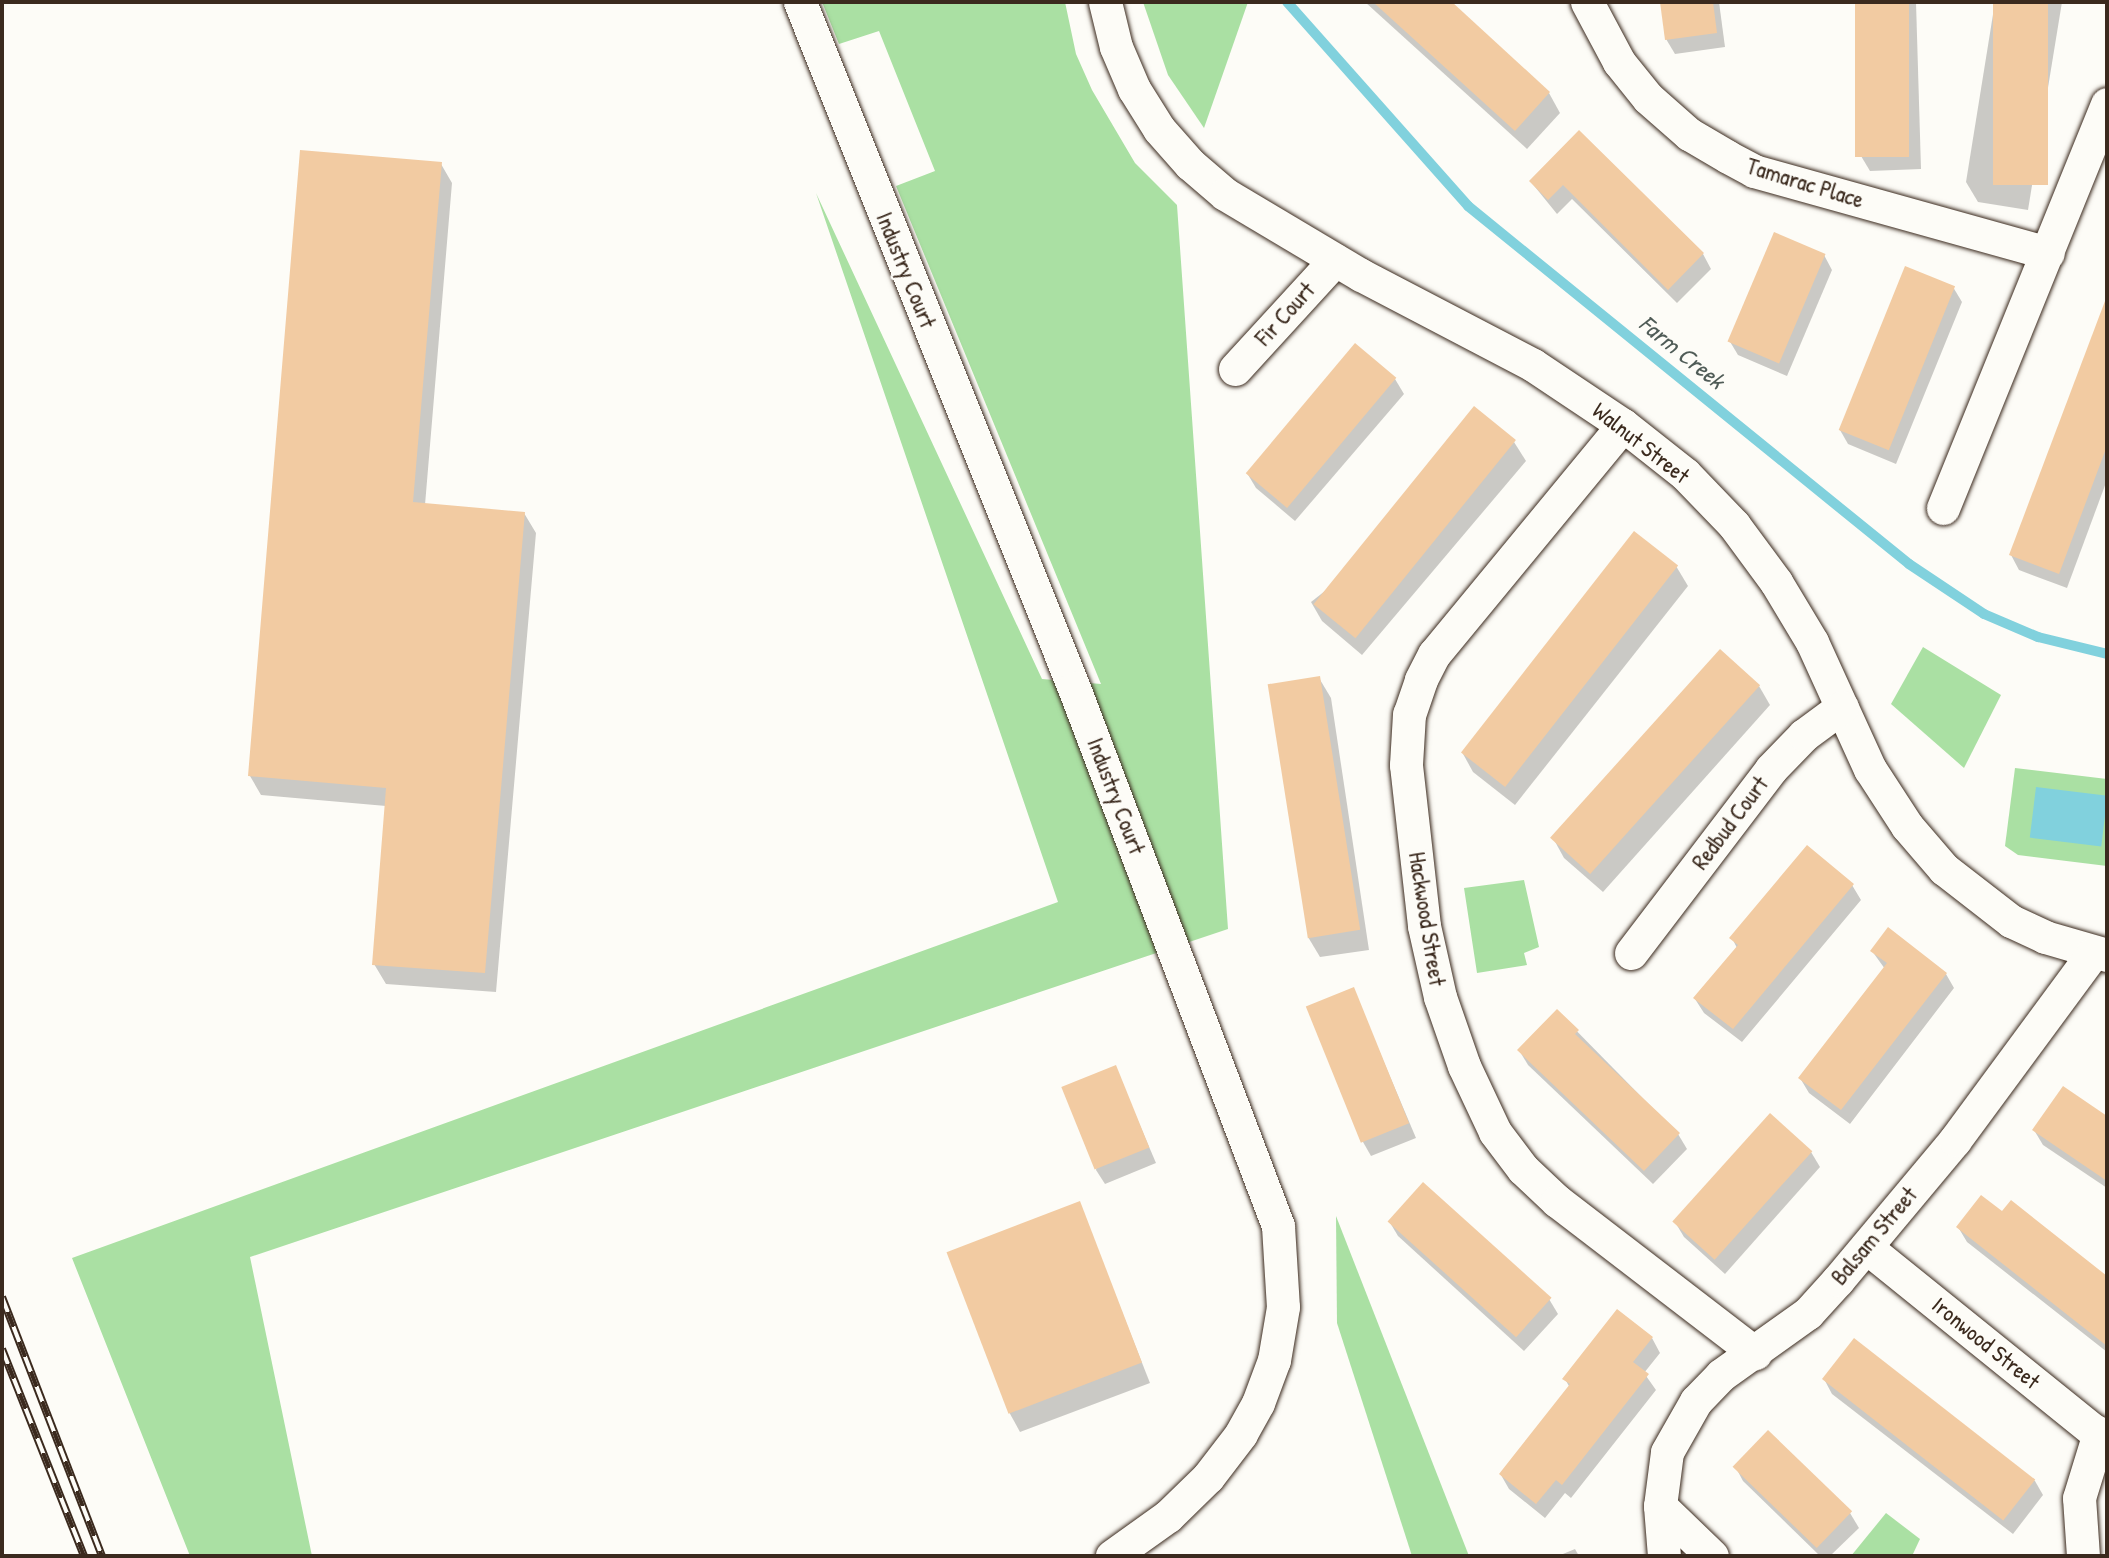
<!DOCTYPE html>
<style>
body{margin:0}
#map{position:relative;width:2109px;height:1558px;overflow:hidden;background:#fdfcf7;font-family:"Patrick Hand",sans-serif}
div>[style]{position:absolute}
.green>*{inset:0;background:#aae0a3}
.water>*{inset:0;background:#81d1dd;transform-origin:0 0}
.shadow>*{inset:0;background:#0003}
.stream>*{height:10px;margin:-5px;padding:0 5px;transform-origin:5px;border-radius:5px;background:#81d1dd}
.building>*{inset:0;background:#f2cba2;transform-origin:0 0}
.roads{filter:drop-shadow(0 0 2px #3b2a1e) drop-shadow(0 0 2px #3b2a1e)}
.street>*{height:33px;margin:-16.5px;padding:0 16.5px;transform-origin:16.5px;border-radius:16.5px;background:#fdfcf7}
.rail>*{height:8px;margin-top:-4px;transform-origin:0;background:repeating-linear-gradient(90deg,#fdfcf7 0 16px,#3b2a1e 0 32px);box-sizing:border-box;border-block:2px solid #3b2a1e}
span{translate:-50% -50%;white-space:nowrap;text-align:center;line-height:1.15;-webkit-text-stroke:5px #fdfcf7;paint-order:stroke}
.street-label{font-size:23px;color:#3b2a1e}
.water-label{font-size:24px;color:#505c57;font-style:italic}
.frame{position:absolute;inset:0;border:4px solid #3b2a1e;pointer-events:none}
</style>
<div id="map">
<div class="green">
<div style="clip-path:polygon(822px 2px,1065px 2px,1076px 54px,1092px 90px,1135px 163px,1177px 205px,1228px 929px,250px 1257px,312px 1556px,190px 1556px,72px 1258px,1058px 902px,816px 193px,1042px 679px,1101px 684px,896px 186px,935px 171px,879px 31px,839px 44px)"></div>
<div style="clip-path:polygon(1143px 2px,1248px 2px,1204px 128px,1168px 75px)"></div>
<div style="clip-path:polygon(1923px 647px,2001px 695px,1964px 768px,1891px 704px)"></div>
<div style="clip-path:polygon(2015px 768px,2107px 779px,2107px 866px,2018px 855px,2005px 846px)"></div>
<div style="clip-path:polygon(1524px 880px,1539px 947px,1524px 953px,1527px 965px,1477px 973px,1464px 888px)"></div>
<div style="clip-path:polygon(1336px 1216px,1469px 1556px,1412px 1556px,1337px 1323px)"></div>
<div style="clip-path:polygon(1886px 1513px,1920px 1539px,1912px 1556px,1851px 1556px)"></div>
</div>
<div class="water">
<div style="left:2036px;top:787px;width:72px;height:51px;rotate:7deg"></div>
</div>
<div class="shadow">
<div style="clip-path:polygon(1365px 2px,1449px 2px,1549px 93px,1560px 113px,1527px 149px)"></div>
<div style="clip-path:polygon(1662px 2px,1719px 2px,1725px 47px,1675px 54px,1666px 39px)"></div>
<div style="clip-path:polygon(1856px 2px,1916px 2px,1921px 169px,1870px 171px,1861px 156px)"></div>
<div style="clip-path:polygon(1995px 2px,2062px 2px,2028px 210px,1978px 202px,1966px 182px)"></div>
<div style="clip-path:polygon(1579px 133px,1703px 254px,1711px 269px,1677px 303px,1572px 199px,1557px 214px,1531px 182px)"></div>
<div style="clip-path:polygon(441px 164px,452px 183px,425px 505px,524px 513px,536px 533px,496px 992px,386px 984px,374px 964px,386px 806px,261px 795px,250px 776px)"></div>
<div style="clip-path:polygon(1824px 255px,1832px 270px,1787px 376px,1738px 355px,1729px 340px)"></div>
<div style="clip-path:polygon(1953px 287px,1962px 302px,1896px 464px,1848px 444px,1840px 430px)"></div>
<div style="clip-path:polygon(2107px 303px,2107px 480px,2067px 588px,2019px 570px,2011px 555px)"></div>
<div style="clip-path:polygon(1355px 346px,1395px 379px,1404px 394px,1295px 521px,1256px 488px,1247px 473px)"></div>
<div style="clip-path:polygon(1514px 442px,1526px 461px,1362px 655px,1322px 621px,1311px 602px)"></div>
<div style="clip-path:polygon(1676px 566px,1688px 586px,1515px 805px,1473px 772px,1462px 752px)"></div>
<div style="clip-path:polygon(1319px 678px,1331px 698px,1369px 950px,1320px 957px,1308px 937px)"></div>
<div style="clip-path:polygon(1759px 686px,1770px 705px,1603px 892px,1564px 858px,1553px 838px)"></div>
<div style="clip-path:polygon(1852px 885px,1861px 900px,1742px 1042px,1704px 1013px,1695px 999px,1737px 948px,1732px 938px)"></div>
<div style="clip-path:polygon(1872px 951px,1946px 974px,1954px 988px,1850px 1124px,1809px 1093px,1800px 1078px,1885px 969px)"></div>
<div style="clip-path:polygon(1353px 989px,1416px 1138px,1371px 1156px,1363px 1142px)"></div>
<div style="clip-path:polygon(1557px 1011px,1678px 1134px,1687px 1149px,1653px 1184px,1528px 1065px,1519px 1050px)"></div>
<div style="clip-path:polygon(1115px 1067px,1156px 1163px,1105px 1184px,1096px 1170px)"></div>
<div style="clip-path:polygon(2063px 1088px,2107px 1118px,2107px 1188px,2043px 1145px,2034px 1130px)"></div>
<div style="clip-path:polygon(1811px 1152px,1820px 1167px,1725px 1274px,1684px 1237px,1675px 1222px)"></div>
<div style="clip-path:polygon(2011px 1202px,2107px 1278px,2107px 1352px,1967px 1242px,1958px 1227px,2002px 1214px)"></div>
<div style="clip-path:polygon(1079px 1203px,1150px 1383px,1020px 1432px,1009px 1412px)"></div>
<div style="clip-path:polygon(1389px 1221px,1549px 1299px,1558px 1314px,1524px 1351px,1398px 1236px)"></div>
<div style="clip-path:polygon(1652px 1338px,1660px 1353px,1644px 1373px,1656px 1390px,1571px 1498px,1565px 1493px,1545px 1518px,1509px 1489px,1501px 1475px,1570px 1388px,1565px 1379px)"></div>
<div style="clip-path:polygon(1854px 1340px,2035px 1481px,2043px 1495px,2013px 1534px,1832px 1394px,1824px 1379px)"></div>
<div style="clip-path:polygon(1735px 1466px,1850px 1513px,1859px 1528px,1830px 1556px,1820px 1556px,1743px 1481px)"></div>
<div style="clip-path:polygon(1575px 1549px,1579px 1556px,1558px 1556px)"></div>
</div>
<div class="stream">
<div style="left:1287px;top:2px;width:273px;rotate:48.4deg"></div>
<div style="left:1468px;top:206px;width:568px;rotate:39.07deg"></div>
<div style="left:1909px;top:564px;width:90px;rotate:33.7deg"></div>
<div style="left:1984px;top:614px;width:59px;rotate:23.1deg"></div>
<div style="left:2038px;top:637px;width:71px;rotate:13.8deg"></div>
</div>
<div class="building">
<div style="clip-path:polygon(1373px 2px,1452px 2px,1550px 92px,1515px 131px)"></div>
<div style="clip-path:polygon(1660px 2px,1713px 2px,1717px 33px,1665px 40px)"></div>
<div style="left:1855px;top:2px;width:54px;height:155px"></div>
<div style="left:1993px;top:2px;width:55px;height:183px"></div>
<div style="clip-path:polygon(1579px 130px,1704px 253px,1668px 290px,1563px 185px,1548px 200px,1529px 181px)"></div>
<div style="clip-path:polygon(300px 150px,442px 162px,413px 502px,525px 512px,485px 973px,372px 965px,386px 788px,248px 776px)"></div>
<div style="left:1774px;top:232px;width:56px;height:119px;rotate:23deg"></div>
<div style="left:1905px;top:266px;width:54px;height:177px;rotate:22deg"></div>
<div style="clip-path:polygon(2105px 301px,2107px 446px,2059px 574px,2009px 555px)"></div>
<div style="left:1355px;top:343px;width:54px;height:170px;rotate:40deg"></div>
<div style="left:1474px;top:406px;width:54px;height:255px;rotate:39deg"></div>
<div style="left:1634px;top:531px;width:56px;height:281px;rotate:38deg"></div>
<div style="left:1720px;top:649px;width:54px;height:254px;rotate:42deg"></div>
<div style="left:1320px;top:676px;width:257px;height:53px;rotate:81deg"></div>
<div style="clip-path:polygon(1807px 845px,1854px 884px,1733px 1029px,1693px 998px,1738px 945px,1729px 938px)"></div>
<div style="clip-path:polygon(1888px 927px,1947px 973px,1841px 1110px,1798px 1078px,1887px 963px,1870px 951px)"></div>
<div style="left:1354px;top:987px;width:147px;height:52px;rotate:68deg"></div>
<div style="clip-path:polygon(1557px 1009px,1579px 1030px,1575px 1034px,1680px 1133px,1644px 1171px,1517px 1050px)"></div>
<div style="left:1116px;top:1065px;width:89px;height:59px;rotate:68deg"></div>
<div style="clip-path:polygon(2063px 1086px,2107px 1116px,2107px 1181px,2032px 1130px)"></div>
<div style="left:1770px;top:1113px;width:57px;height:146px;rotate:42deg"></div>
<div style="left:1423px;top:1182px;width:173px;height:53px;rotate:42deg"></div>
<div style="clip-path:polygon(1981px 1195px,2002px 1211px,2011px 1200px,2107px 1276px,2107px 1346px,1956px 1227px)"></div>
<div style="left:1080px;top:1201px;width:173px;height:143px;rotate:69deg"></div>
<div style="clip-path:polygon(1617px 1309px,1653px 1337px,1633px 1362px,1649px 1374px,1562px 1485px,1556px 1480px,1536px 1504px,1499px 1474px,1570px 1384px,1562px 1379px)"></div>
<div style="left:1854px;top:1338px;width:230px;height:52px;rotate:38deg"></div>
<div style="left:1768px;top:1430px;width:117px;height:51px;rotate:44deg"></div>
</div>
<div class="roads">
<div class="street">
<div style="left:800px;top:2px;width:739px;rotate:68.23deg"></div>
<div style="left:1074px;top:688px;width:575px;rotate:69.23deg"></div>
<div style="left:1278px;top:1226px;width:81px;rotate:86.5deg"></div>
<div style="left:1283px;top:1307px;width:54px;rotate:99.6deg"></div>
<div style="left:1274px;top:1360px;width:46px;rotate:110.4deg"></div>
<div style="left:1258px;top:1403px;width:35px;rotate:119deg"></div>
<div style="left:1241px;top:1434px;width:54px;rotate:127.5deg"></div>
<div style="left:1208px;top:1477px;width:56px;rotate:135.7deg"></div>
<div style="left:1168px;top:1516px;width:69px;rotate:144.5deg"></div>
<div style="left:1105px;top:2px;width:46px;rotate:76.3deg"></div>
<div style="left:1116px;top:47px;width:46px;rotate:66.8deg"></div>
<div style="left:1134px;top:89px;width:47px;rotate:58deg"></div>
<div style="left:1159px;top:129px;width:47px;rotate:48.5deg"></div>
<div style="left:1190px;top:164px;width:46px;rotate:40.6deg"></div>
<div style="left:1225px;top:194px;width:158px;rotate:30.8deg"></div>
<div style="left:1361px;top:275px;width:194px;rotate:27.6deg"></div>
<div style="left:1533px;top:365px;width:108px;rotate:33.7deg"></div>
<div style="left:1623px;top:425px;width:79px;rotate:38.3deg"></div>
<div style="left:1685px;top:474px;width:71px;rotate:46.1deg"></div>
<div style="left:1734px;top:525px;width:71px;rotate:53.6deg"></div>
<div style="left:1776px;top:582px;width:70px;rotate:59deg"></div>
<div style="left:1812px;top:642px;width:140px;rotate:65.5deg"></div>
<div style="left:1870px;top:769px;width:68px;rotate:57deg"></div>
<div style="left:1907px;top:826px;width:57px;rotate:49.3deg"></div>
<div style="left:1944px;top:869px;width:85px;rotate:37.8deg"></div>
<div style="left:2011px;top:921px;width:38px;rotate:25deg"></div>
<div style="left:2045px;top:937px;width:65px;rotate:16.2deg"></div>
<div style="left:1587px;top:2px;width:68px;rotate:61.9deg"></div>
<div style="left:1619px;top:62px;width:46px;rotate:51.1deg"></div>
<div style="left:1648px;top:98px;width:55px;rotate:41.3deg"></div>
<div style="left:1689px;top:134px;width:45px;rotate:30.5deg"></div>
<div style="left:1728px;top:157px;width:30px;rotate:28deg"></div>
<div style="left:1754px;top:171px;width:305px;rotate:15.6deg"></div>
<div style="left:1235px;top:369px;width:148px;rotate:-47.5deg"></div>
<div style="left:1623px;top:425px;width:297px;rotate:129.5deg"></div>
<div style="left:1434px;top:654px;width:29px;rotate:117deg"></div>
<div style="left:1421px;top:680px;width:36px;rotate:109deg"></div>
<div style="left:1409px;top:714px;width:51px;rotate:93.4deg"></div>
<div style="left:1406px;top:765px;width:162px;rotate:83.6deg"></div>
<div style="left:1424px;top:926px;width:73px;rotate:77.3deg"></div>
<div style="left:1440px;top:997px;width:73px;rotate:70.8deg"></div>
<div style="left:1464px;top:1066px;width:73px;rotate:64.8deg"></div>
<div style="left:1495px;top:1132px;width:46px;rotate:52.9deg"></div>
<div style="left:1523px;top:1169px;width:47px;rotate:43.3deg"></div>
<div style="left:1557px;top:1201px;width:250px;rotate:37.5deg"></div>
<div style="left:1943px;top:508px;width:436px;rotate:-67.9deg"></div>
<div style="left:1631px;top:953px;width:231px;rotate:-52.7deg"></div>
<div style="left:1771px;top:769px;width:47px;rotate:-45.9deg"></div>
<div style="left:1804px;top:735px;width:47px;rotate:-36.4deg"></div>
<div style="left:1866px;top:1247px;width:292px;rotate:38.9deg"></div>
<div style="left:2093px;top:1430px;width:16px;rotate:27deg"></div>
<div style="left:1660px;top:1506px;width:54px;rotate:-82.6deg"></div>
<div style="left:1667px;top:1452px;width:59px;rotate:-60.4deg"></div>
<div style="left:1696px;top:1401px;width:36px;rotate:-46deg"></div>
<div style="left:1721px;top:1375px;width:107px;rotate:-35.5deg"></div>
<div style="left:1808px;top:1313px;width:45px;rotate:-47.7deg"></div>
<div style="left:1838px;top:1280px;width:182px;rotate:-50.1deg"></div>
<div style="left:1955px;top:1140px;width:232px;rotate:-53.6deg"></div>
<div style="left:1664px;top:1556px;width:50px;rotate:-94.6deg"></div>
<div style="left:1660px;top:1506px;width:72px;rotate:43.9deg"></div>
<div style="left:2083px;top:1556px;width:58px;rotate:-93.9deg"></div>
<div style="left:2079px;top:1498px;width:68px;rotate:-72.9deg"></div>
</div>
</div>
<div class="rail">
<div style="left:2px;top:1297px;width:278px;rotate:68.9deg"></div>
<div style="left:2px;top:1349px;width:223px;rotate:68.4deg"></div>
</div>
<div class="street-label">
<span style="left:1805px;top:183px;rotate:17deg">Tamarac Place</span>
<span style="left:906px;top:270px;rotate:68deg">Industry Court</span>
<span style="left:1285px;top:314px;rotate:-48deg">Fir Court</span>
<span style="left:1641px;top:443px;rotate:38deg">Walnut Street</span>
<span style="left:1116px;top:796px;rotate:69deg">Industry Court</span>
<span style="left:1730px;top:823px;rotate:-53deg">Redbud Court</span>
<span style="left:1427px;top:919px;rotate:81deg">Hackwood Street</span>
<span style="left:1874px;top:1236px;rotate:-50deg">Balsam Street</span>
<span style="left:1986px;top:1343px;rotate:39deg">Ironwood Street</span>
</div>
<div class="water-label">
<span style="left:1682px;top:352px;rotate:39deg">Farm Creek</span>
</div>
<div class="frame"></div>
</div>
